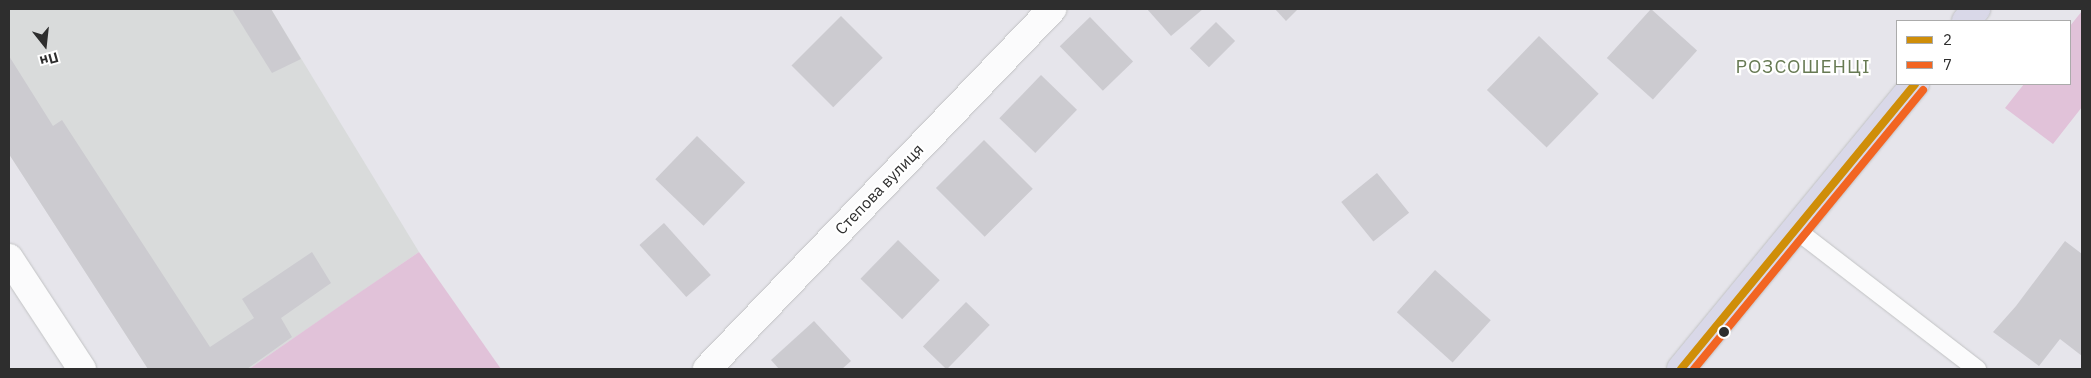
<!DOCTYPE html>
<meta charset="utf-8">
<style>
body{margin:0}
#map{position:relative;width:2091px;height:378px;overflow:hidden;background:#e6e5eb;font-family:"IBM Plex Sans",sans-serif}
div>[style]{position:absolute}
.industrial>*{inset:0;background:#d9dbdb}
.green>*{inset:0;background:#e1c2d9}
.building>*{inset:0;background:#cccbd0;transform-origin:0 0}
.roads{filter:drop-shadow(0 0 1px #c2c3c4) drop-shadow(0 0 1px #c2c3c4)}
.lane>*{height:18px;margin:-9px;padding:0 9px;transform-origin:9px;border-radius:9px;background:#fbfbfc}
.street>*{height:28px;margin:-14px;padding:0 14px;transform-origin:14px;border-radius:14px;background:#fbfbfc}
.highway>*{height:28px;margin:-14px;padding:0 14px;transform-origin:14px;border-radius:14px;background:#d9d8e8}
.bus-1>*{height:8px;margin:-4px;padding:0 4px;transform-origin:4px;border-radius:4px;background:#cf8e09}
.bus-2>*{height:8px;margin:-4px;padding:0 4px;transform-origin:4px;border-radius:4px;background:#f26522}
.dots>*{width:14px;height:14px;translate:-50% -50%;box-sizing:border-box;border:2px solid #fff;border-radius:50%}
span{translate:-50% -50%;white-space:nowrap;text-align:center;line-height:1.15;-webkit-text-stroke:4.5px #fff;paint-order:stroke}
.street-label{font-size:16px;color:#2e2e2e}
.quarter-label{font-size:19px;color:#677a53;letter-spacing:1px}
.frame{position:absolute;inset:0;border:10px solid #2e2e2e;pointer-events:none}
.legend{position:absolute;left:1896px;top:20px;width:175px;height:65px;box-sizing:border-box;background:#fff;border:1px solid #ababab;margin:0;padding:6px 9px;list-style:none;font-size:15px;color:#2e2e2e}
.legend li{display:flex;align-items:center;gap:10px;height:25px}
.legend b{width:25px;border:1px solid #ababab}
.north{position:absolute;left:20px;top:20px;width:50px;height:50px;-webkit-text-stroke:4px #fff;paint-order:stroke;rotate:164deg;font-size:14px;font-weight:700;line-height:20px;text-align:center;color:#2e2e2e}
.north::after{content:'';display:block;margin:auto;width:18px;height:22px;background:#2e2e2e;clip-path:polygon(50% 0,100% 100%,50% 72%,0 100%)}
</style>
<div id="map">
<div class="industrial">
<div style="clip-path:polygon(9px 9px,271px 9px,419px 252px,249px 369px,148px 369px,9px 154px)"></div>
</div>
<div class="green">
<div style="clip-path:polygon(2082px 11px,2082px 107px,2053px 144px,2005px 108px,2024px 84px,2070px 84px,2070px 26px)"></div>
<div style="clip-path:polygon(419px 252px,501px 369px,249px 369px,350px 299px)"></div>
</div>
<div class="building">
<div style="clip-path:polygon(232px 9px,271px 9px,301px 59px,272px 73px)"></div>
<div style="clip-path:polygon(1147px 9px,1203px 9px,1171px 36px)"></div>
<div style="clip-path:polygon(1275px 9px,1298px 9px,1286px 21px)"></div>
<div style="left:1651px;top:9px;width:62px;height:66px;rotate:42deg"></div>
<div style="left:841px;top:16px;width:59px;height:70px;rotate:45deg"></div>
<div style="left:1090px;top:17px;width:62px;height:42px;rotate:46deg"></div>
<div style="left:1216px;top:22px;width:27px;height:37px;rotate:45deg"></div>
<div style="left:1539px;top:36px;width:83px;height:75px;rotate:44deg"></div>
<div style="clip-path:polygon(9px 56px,53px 126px,62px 120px,210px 347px,254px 318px,242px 299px,312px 252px,331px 283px,281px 318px,292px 337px,247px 369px,148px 369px,9px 154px)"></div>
<div style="left:1041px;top:75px;width:50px;height:60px;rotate:44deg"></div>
<div style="left:697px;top:136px;width:67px;height:60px;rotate:44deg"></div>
<div style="left:984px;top:140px;width:69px;height:68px;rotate:45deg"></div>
<div style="left:1377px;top:173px;width:51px;height:46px;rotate:51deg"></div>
<div style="left:664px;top:223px;width:70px;height:33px;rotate:48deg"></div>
<div style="left:898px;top:240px;width:58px;height:54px;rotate:44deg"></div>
<div style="clip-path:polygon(2065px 241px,2082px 254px,2082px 356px,2060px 339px,2039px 366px,1993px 332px,2016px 306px)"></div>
<div style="left:1435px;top:270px;width:75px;height:57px;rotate:42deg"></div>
<div style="left:966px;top:302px;width:33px;height:62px;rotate:44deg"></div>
<div style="clip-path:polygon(814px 321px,851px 361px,842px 369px,779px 369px,771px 360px)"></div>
</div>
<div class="roads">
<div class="lane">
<div style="left:1795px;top:229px;width:230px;rotate:37.6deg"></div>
</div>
<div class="street">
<div style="left:9px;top:258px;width:133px;rotate:56.7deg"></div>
<div style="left:707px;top:369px;width:499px;rotate:-46.2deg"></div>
</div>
<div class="highway">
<div style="left:1966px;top:21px;width:16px;rotate:-50deg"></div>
<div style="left:1681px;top:369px;width:369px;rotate:-50.6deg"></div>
</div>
</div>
<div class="bus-1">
<div style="left:1681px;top:369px;width:369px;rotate:-50.6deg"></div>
</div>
<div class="bus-2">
<div style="left:1694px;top:369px;width:361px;rotate:-50.6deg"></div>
</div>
<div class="dots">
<div style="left:1724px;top:332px;background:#2e2e2e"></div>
</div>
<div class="street-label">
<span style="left:879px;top:189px;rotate:-46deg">Степова вулиця</span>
</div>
<div class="quarter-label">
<span style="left:1803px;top:67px">РОЗСОШЕНЦІ</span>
</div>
<div class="frame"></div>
<ul class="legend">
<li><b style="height:6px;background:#cf8e09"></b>2</li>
<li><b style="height:6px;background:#f26522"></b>7</li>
</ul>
<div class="north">Пн</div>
</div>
